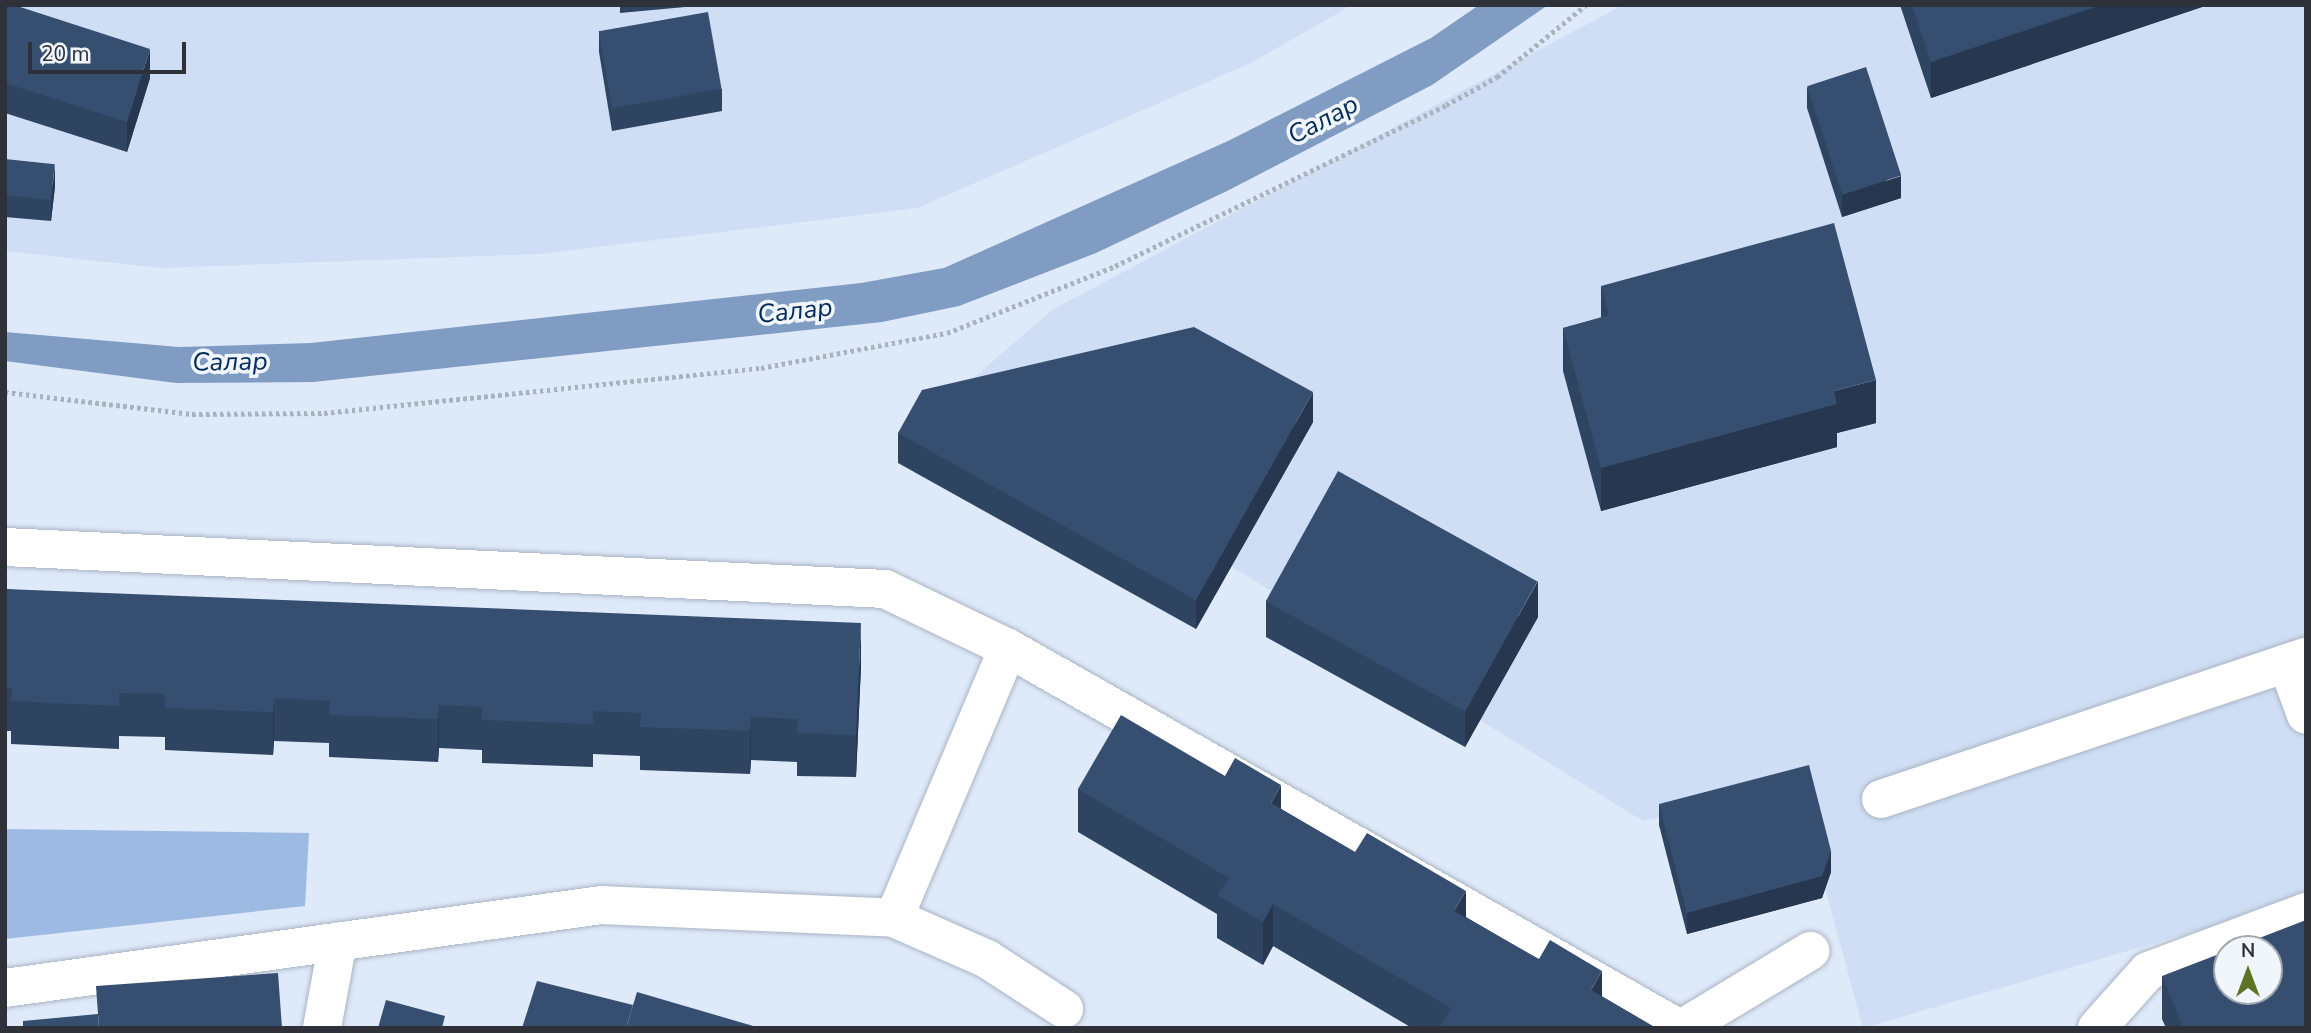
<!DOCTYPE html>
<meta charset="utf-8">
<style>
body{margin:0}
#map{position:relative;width:2311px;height:1033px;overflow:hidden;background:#dee9f9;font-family:"Nunito Sans",sans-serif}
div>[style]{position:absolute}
.built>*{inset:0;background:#cfdef4}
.forest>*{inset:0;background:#9dbae2}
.water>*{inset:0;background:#809cc3}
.path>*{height:4.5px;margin-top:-2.25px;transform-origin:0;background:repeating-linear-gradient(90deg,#a9b2bf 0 3.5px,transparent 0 7px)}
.roads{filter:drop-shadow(0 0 2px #a9b4c3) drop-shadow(0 0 2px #a9b4c3)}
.minor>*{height:38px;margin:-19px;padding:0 19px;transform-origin:19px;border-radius:19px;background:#fff}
.wall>*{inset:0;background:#2e4461}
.shaded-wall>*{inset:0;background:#26374f}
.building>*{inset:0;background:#364f71;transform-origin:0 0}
span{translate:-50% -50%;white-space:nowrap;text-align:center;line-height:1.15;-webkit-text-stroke:7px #f1f6fc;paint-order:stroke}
.water-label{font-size:26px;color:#042a5a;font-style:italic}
.frame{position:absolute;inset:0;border:7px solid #2e3238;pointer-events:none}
.north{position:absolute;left:2213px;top:935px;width:70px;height:70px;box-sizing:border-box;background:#f1f6fc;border:2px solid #a3a8ae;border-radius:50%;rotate:0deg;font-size:19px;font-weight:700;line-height:28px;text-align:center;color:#2e3238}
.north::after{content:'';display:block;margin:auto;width:24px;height:32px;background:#5e7425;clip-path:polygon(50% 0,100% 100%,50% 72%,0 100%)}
.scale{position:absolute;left:28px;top:42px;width:158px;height:32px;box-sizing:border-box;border:4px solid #2e3238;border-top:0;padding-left:9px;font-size:21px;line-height:24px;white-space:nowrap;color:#2e3238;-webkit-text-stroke:5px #f1f6fc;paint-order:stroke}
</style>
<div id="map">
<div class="built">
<div style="clip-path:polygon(5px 5px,1352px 5px,1249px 64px,917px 208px,540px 254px,161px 268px,5px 251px)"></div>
<div style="clip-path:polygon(1623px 5px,2306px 5px,2306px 899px,1863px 1028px,1798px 788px,1643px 821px,954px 395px,1052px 310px)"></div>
</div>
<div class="forest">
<div style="clip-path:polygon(5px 829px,309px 833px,305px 906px,5px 939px)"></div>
</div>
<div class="water">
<div style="clip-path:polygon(1479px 5px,1548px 5px,1432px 85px,1227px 191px,1096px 253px,959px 306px,882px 322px,313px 382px,176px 383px,5px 361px,5px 332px,179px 347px,311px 343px,861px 283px,944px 268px,1228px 141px,1431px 38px)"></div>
</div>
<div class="path">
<div style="left:5px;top:392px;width:188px;rotate:6.7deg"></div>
<div style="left:192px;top:414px;width:132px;rotate:-0.4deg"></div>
<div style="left:324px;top:413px;width:439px;rotate:-5.9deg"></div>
<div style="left:761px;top:368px;width:189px;rotate:-10.7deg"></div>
<div style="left:947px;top:333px;width:181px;rotate:-21.7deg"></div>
<div style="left:1115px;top:266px;width:368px;rotate:-25.9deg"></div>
<div style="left:1446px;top:105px;width:58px;rotate:-28.8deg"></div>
<div style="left:1497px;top:77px;width:114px;rotate:-39deg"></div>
</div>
<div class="roads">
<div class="minor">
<div style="left:5px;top:547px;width:881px;rotate:2.73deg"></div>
<div style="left:885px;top:589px;width:136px;rotate:25.6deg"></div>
<div style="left:2287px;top:663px;width:55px;rotate:69.9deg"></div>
<div style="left:1881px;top:799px;width:448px;rotate:-18.5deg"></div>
<div style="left:894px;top:918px;width:293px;rotate:-67.1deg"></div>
<div style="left:1008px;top:648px;width:770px;rotate:29.56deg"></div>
<div style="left:5px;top:988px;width:603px;rotate:-7.92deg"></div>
<div style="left:602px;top:905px;width:292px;rotate:2.5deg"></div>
<div style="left:894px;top:918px;width:102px;rotate:23.8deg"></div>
<div style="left:987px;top:959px;width:92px;rotate:33deg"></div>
<div style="left:322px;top:1028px;width:88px;rotate:-79.6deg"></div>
<div style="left:1683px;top:1028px;width:149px;rotate:-31.2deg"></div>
<div style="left:2097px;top:1028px;width:76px;rotate:-48.2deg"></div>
<div style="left:2148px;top:971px;width:169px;rotate:-20.5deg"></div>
</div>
</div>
<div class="wall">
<div style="clip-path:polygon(5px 5px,150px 78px,127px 152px,5px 113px)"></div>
<div style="clip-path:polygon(620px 5px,707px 5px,620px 13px)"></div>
<div style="clip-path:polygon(1900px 5px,2208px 5px,1931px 98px)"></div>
<div style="clip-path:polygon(599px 31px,722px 89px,722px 111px,612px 131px,599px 52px)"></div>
<div style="clip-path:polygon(1807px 87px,1901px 198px,1842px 217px,1807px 108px)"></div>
<div style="clip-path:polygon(5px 159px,55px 186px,51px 221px,5px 217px)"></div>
<div style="clip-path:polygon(1601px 286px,1876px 423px,1837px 433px,1837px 447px,1601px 511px,1563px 371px,1563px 328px,1601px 318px)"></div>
<div style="clip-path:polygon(1313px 422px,1196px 629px,898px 463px,898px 433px)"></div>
<div style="clip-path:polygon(5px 589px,861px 666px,856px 777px,797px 776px,797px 762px,751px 760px,750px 774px,640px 770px,640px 756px,593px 754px,593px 767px,482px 763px,482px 750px,439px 748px,438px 762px,329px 757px,329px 743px,274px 741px,273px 755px,165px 750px,165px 737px,119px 736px,119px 749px,11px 744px,11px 731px,5px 731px)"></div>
<div style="clip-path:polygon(1266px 601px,1538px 617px,1465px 747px,1266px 637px)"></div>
<div style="clip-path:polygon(1078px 789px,1281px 809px,1656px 1028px,1412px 1028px,1273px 946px,1263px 965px,1217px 938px,1217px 914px,1078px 832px)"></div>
<div style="clip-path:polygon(1659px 804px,1831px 872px,1822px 898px,1687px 934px,1659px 825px)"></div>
<div style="clip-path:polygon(2162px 976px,2306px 1028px,2166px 1028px,2162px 1019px)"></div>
</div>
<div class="shaded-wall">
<div style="clip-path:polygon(2101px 5px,2208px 5px,1931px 98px,1931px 62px)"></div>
<div style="clip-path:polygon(150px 49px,150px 78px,127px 152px,127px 122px)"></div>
<div style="clip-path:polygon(55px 164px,55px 186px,51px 221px,51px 200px)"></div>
<div style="clip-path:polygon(1901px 176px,1901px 198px,1842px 217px,1842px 195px)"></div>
<div style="clip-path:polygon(1876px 380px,1876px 423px,1837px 433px,1837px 447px,1601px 511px,1601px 468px,1834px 391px)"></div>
<div style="clip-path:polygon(1313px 392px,1313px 422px,1196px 629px,1196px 600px)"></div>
<div style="clip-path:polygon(1538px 581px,1538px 617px,1465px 747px,1465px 711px)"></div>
<div style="clip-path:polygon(861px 623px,861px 666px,856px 777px,856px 735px)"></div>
<div style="clip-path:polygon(274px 698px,274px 741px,273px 755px,273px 712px)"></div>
<div style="clip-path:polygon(439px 705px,439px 748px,438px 762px,438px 719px)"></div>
<div style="clip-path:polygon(751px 717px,751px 760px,750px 774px,750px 731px)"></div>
<div style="clip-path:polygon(1281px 785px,1281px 828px,1271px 803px)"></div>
<div style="clip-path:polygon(1831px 851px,1831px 872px,1822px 898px,1687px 934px,1687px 913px)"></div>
<div style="clip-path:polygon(1466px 891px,1466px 934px,1454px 911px)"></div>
<div style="clip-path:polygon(1273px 904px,1273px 946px,1263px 965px,1263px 922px)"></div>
<div style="clip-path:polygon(1602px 971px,1602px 1014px,1591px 990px)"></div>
</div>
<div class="building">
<div style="clip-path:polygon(5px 5px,14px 5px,150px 49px,127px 122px,5px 83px)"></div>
<div style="clip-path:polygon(1912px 5px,2101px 5px,1931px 62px)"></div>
<div style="left:708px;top:12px;width:78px;height:111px;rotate:80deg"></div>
<div style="left:1866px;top:67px;width:114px;height:62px;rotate:72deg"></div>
<div style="left:5px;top:159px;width:50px;height:36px;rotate:6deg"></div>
<div style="clip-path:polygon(1834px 223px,1876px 380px,1834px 391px,1837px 404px,1601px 468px,1563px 328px,1609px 315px,1601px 286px)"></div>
<div style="clip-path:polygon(1194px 327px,1313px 392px,1196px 600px,898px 433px,922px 390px)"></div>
<div style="left:1338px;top:471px;width:228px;height:149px;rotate:29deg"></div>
<div style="clip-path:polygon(5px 589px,861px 623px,856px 735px,797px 733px,798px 719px,751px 717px,750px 731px,640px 727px,641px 713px,593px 711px,593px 724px,482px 720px,482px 707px,439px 705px,438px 719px,329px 715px,330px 701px,274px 698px,273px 712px,165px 708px,165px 694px,119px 693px,119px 706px,11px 701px,12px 688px,5px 688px)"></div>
<div style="clip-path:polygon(1121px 715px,1225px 776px,1235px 758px,1281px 785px,1271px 803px,1355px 852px,1367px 833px,1466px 891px,1454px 911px,1539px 959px,1550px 940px,1602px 971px,1591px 990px,1656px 1028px,1443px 1028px,1440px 1026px,1451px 1008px,1273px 904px,1263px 922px,1217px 895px,1229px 878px,1078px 789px)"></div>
<div style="clip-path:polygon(1809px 765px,1831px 851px,1822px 876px,1687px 913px,1659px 804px)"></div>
<div style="clip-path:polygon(2306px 920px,2306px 1028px,2183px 1028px,2162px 976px,2227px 951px,2227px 991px,2269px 991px,2269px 949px,2231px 949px)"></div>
<div style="clip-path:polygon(278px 973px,282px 1028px,99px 1028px,96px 986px)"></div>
<div style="clip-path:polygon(537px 981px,633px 1005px,626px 1028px,522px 1028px)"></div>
<div style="clip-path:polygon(637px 992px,760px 1028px,626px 1028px)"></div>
<div style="clip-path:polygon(386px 1000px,445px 1016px,442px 1028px,378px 1028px)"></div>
<div style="clip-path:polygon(98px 1014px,99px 1028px,23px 1028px,23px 1021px)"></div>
</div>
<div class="water-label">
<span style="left:1323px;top:120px;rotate:-28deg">Салар</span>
<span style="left:795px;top:311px;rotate:-6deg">Салар</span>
<span style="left:230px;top:362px;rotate:-1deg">Салар</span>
</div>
<div class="frame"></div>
<div class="north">N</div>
<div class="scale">20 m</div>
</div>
